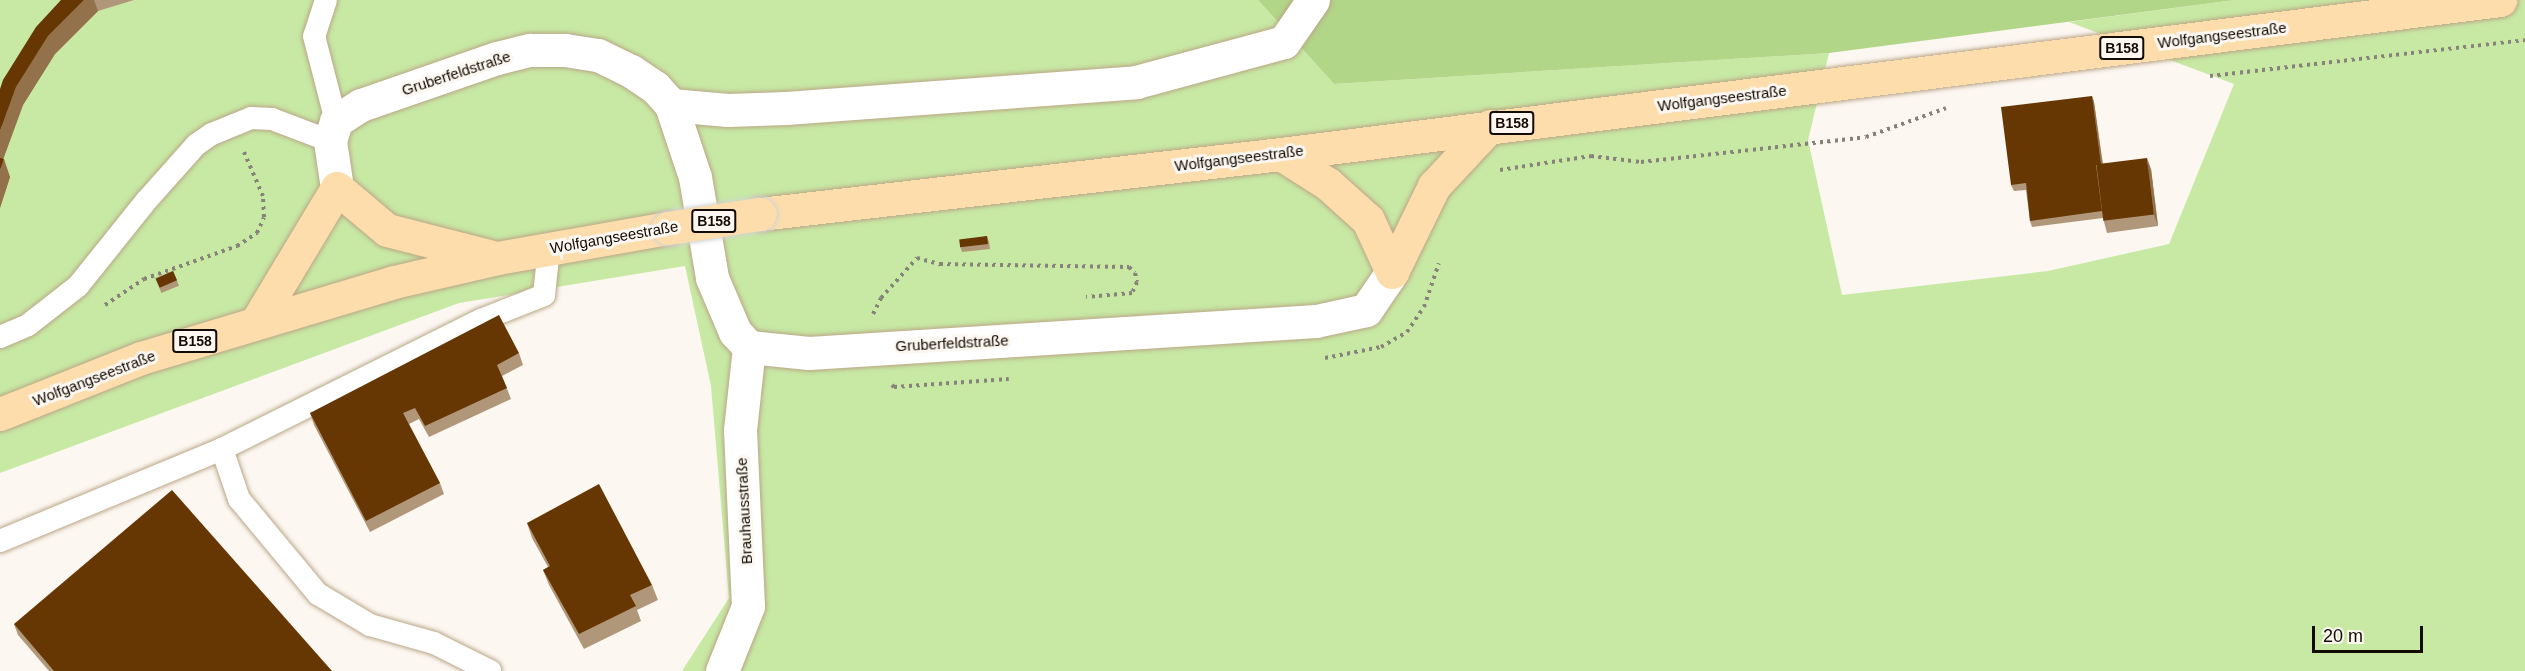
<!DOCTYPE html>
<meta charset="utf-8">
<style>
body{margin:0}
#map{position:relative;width:2525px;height:671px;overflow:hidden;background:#fcf7f1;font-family:Arial,sans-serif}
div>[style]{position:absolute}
.green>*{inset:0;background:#c7e9a4}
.forest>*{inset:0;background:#b1d688}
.path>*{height:4px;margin-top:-2px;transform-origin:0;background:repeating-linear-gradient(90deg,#88827b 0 3px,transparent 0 7.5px)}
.roads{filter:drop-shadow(0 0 2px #bba687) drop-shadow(0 0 2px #bba687)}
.lane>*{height:22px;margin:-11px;padding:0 11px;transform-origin:11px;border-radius:11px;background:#fff}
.street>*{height:33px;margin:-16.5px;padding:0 16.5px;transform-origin:16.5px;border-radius:16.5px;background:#fff}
.primary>*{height:33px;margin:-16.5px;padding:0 16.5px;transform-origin:16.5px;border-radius:16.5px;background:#fdddac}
.bridges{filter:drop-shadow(0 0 2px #d4d3d1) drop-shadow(0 0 2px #d4d3d1)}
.primary-bridge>*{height:33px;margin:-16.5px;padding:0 16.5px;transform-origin:16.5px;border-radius:16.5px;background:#fdddac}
.wall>*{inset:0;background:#b1977a;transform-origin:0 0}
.shaded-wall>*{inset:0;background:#93714a}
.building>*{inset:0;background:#663702;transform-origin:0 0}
span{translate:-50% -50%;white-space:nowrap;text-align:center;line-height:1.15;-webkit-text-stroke:6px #fcf7f1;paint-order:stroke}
.shield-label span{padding:2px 4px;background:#fcf7f1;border:2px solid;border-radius:4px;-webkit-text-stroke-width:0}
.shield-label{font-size:14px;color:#120b02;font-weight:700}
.street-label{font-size:15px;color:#120b02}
.scale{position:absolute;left:2312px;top:626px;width:111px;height:27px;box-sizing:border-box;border:3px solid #120b02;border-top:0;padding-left:8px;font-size:18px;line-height:21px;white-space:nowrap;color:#120b02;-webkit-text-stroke:4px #fcf7f1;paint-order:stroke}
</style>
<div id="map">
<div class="green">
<div style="clip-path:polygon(0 0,1258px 0,1334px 84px,1829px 53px,1808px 140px,1842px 295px,2048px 271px,2169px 244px,2234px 84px,2069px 22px,2235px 0,2525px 0,2525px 671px,682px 671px,729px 598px,711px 386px,685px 266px,459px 303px,0 473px)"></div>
</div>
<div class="forest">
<div style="clip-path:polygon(1258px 0,2235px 0,1829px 53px,1334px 84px)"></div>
</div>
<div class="path">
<div style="left:2210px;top:76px;width:317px;rotate:-6.5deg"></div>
<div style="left:1500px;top:170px;width:92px;rotate:-8.7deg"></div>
<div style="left:1591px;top:156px;width:50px;rotate:6.8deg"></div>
<div style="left:1641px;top:162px;width:226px;rotate:-6.3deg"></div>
<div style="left:1866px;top:137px;width:85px;rotate:-19.9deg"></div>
<div style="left:105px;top:305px;width:47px;rotate:-33.7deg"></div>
<div style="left:144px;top:279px;width:99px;rotate:-19.5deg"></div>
<div style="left:237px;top:246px;width:24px;rotate:-33deg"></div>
<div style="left:257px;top:233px;width:17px;rotate:-66deg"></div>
<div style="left:264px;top:217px;width:21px;rotate:-93deg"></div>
<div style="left:263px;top:196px;width:48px;rotate:-113.4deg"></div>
<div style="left:873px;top:314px;width:18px;rotate:-63deg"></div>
<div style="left:881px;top:298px;width:54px;rotate:-48deg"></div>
<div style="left:917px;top:258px;width:24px;rotate:15deg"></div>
<div style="left:940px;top:264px;width:189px;rotate:0.9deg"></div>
<div style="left:1129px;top:267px;width:8px;rotate:45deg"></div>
<div style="left:1135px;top:273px;width:9px;rotate:77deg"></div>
<div style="left:1137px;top:282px;width:12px;rotate:114deg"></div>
<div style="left:1132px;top:293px;width:46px;rotate:175deg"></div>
<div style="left:1325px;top:358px;width:57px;rotate:-11.1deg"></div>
<div style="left:1381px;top:347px;width:30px;rotate:-30deg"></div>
<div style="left:1407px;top:332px;width:30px;rotate:-56deg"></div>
<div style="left:1424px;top:307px;width:46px;rotate:-71.2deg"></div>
<div style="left:892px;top:385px;width:3px;rotate:45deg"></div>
<div style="left:894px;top:387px;width:115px;rotate:-4deg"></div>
</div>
<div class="roads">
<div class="lane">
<div style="left:326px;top:0;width:38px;rotate:108deg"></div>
<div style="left:314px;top:36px;width:88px;rotate:75.5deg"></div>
<div style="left:0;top:337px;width:30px;rotate:-23deg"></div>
<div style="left:28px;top:325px;width:63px;rotate:-38deg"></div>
<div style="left:78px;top:286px;width:110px;rotate:-51.3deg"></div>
<div style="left:147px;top:200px;width:74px;rotate:-48.3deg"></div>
<div style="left:196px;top:145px;width:19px;rotate:-35deg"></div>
<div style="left:212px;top:134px;width:42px;rotate:-22.3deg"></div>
<div style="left:251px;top:118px;width:21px;rotate:3deg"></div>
<div style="left:272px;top:119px;width:62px;rotate:20.8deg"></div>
<div style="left:222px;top:449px;width:53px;rotate:71.2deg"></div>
<div style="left:239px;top:499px;width:124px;rotate:50.3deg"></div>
<div style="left:318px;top:594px;width:61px;rotate:30.8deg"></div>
<div style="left:370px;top:625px;width:66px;rotate:15.7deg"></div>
<div style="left:434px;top:643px;width:63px;rotate:26.6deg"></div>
<div style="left:0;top:541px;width:240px;rotate:-22.5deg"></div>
<div style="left:222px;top:449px;width:289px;rotate:-26.5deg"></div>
<div style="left:481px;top:320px;width:68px;rotate:-21.6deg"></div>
<div style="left:544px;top:295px;width:47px;rotate:-83.9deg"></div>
</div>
<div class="street">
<div style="left:671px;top:105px;width:57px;rotate:5deg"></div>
<div style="left:728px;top:110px;width:58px;rotate:-2deg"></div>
<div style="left:786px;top:108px;width:351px;rotate:-4.2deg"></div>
<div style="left:1136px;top:82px;width:153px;rotate:-15.1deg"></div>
<div style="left:1284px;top:42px;width:51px;rotate:-55.4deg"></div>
<div style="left:337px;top:188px;width:48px;rotate:-98.5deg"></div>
<div style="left:330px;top:141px;width:21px;rotate:-73deg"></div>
<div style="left:336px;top:121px;width:30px;rotate:-33deg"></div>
<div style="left:361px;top:105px;width:144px;rotate:-19.1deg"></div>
<div style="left:497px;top:58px;width:34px;rotate:-14deg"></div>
<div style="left:530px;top:50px;width:35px"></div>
<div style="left:565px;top:50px;width:33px;rotate:9deg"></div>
<div style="left:598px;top:55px;width:37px;rotate:26deg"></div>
<div style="left:631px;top:71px;width:29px;rotate:34deg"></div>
<div style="left:655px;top:87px;width:24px;rotate:48deg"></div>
<div style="left:671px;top:105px;width:76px;rotate:71.6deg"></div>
<div style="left:695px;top:177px;width:102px;rotate:80.4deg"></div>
<div style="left:712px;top:278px;width:59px;rotate:66.9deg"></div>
<div style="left:735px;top:332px;width:21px;rotate:47deg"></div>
<div style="left:749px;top:347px;width:60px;rotate:5.7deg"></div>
<div style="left:809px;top:353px;width:508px;rotate:-3.61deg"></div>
<div style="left:1316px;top:321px;width:51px;rotate:-12.4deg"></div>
<div style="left:1366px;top:310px;width:46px;rotate:-55.6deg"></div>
<div style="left:722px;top:671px;width:70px;rotate:-68.2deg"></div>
<div style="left:748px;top:606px;width:176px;rotate:-92.6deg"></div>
<div style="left:740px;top:430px;width:83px;rotate:-83.8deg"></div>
</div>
<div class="primary">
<div style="left:1281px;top:154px;width:56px;rotate:32.6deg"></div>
<div style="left:1328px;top:184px;width:54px;rotate:42deg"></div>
<div style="left:1368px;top:220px;width:57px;rotate:65.2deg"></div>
<div style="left:760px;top:214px;width:524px;rotate:-6.57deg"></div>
<div style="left:1281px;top:154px;width:1229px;rotate:-7.2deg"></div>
<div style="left:1392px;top:272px;width:96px;rotate:-64deg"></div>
<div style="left:1434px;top:186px;width:82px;rotate:-47deg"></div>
<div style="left:257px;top:321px;width:155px;rotate:-59deg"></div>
<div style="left:337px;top:188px;width:65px;rotate:40deg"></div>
<div style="left:387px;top:230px;width:109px;rotate:14.3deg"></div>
<div style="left:0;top:414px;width:152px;rotate:-21.7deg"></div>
<div style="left:141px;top:358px;width:264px;rotate:-16.7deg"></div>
<div style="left:394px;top:282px;width:107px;rotate:-13deg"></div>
<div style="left:498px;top:258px;width:173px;rotate:-10deg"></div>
</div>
</div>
<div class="bridges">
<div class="primary-bridge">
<div style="left:668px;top:228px;width:93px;rotate:-8.7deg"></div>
</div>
</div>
<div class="wall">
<div style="clip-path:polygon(61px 0,134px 0,98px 11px,55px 54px,23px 105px,3px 159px,10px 177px,0 208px,3px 80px)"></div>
<div style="clip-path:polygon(2092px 96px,2094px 102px,2103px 164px,2151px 169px,2158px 226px,2107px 233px,2103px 218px,2032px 227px,2030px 221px,2026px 190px,2014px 191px,2011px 185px)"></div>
<div style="clip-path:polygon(987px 236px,989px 242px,990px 249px,962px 252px,960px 246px)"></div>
<div style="left:173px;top:271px;width:16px;height:19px;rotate:68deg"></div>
<div style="clip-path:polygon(519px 353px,523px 365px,502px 376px,511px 399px,429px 437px,419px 419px,409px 424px,440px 483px,444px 494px,370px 532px,314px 425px,310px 413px)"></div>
<div style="clip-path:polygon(527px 523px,652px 585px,658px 600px,637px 610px,641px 621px,584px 649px,549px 585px,543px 570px,548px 567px,532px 538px)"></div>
<div style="clip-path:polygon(14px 624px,332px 671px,49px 671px,18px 635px)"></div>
</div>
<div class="shaded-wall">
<div style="clip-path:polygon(84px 0,94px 0,98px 11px,55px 54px,23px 105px,0 168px,0 131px,16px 87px,48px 36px)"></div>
<div style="clip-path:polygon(2092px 96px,2094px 102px,2104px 175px,2102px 169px)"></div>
<div style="clip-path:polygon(2147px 158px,2151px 169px,2158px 226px,2154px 215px)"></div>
<div style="clip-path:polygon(4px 159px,10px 177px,0 208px,0 170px)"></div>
</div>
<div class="building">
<div style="clip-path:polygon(61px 0,84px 0,48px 36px,16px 87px,0 131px,0 89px,3px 80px,36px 27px)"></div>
<div style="clip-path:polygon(2092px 96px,2101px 164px,2096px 165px,2102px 211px,2030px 221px,2026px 183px,2011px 185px,2001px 107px)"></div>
<div style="clip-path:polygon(0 158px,4px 159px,0 170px)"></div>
<div style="left:2147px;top:158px;width:57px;height:51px;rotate:83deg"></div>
<div style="left:987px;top:236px;width:8px;height:28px;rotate:83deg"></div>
<div style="left:173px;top:271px;width:10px;height:19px;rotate:66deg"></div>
<div style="clip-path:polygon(499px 315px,519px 353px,497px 365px,507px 388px,425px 426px,415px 408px,403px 413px,440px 483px,366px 521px,310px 413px)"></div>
<div style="clip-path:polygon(599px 484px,652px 585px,630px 595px,636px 606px,579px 634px,543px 570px,550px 566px,527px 523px)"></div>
<div style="clip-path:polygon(172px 490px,332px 671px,54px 671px,14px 624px)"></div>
</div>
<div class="shield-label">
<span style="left:2122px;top:48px">B158</span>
<span style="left:1512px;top:123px">B158</span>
<span style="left:714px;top:221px">B158</span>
<span style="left:195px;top:341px">B158</span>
</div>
<div class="street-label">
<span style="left:2222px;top:35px;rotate:-7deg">Wolfgangseestraße</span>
<span style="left:456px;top:73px;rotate:-18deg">Gruberfeldstraße</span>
<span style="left:1722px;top:98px;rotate:-7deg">Wolfgangseestraße</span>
<span style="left:1239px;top:158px;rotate:-7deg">Wolfgangseestraße</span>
<span style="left:614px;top:237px;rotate:-10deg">Wolfgangseestraße</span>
<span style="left:952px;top:343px;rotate:-3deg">Gruberfeldstraße</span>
<span style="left:94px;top:378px;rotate:-21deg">Wolfgangseestraße</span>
<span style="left:744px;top:511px;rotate:-93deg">Brauhausstraße</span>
</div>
<div class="scale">20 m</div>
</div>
